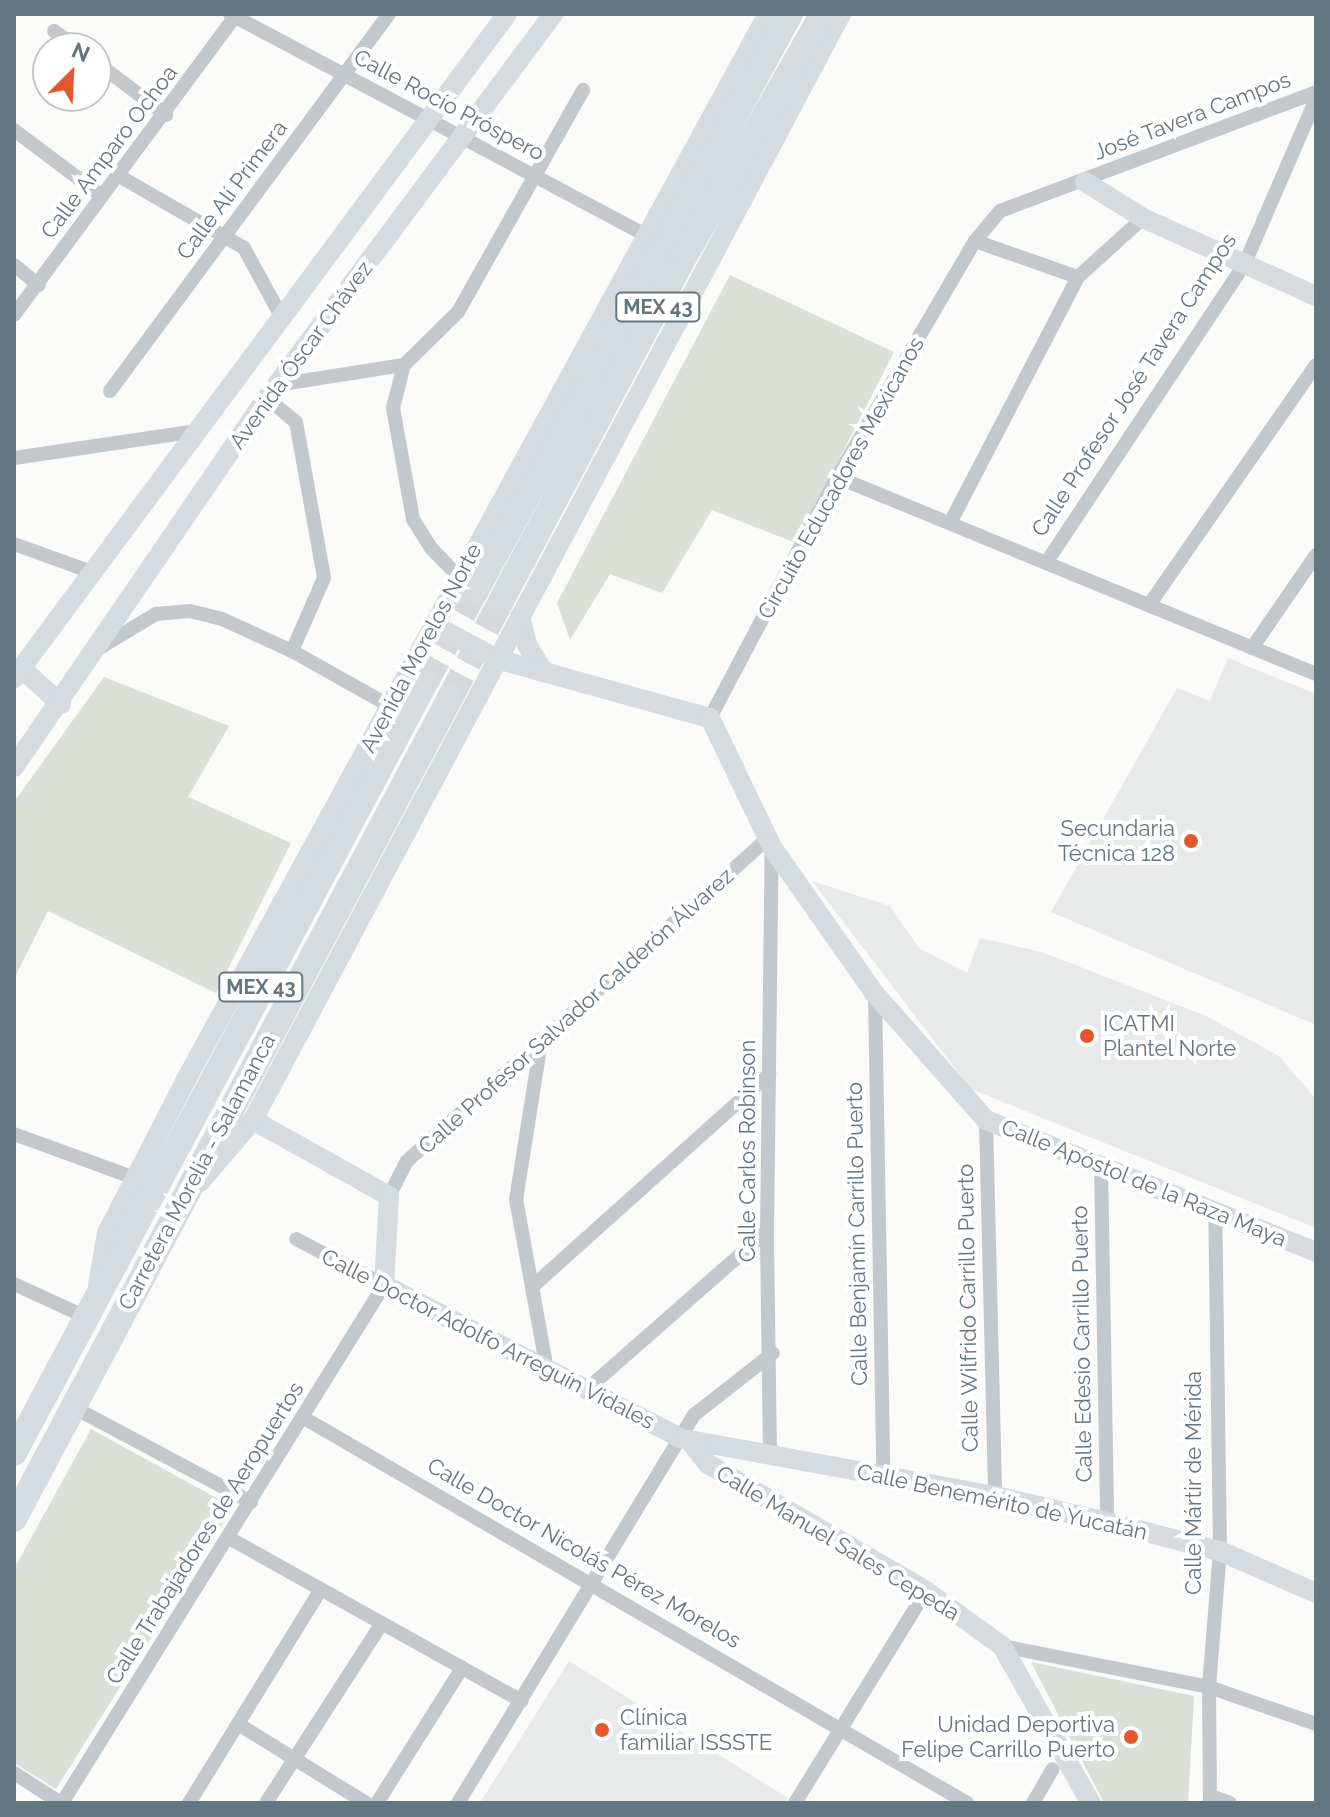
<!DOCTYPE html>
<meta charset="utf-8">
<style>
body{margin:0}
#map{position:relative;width:1330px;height:1817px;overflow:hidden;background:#fafaf8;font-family:Raleway,sans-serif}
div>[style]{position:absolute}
.built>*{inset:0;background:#e8e9e9}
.green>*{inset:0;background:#dadfd7}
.highway-tunnel>*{height:26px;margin-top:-13px;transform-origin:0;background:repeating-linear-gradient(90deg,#d5d9db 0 26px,transparent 0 39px)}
.street>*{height:14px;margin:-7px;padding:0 7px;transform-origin:7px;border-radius:7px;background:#c3c8cc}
.secondary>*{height:20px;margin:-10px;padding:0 10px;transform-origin:10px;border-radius:10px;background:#d6dbdf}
.highway>*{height:26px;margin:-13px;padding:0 13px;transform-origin:13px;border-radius:13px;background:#d6dbdf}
.dots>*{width:22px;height:22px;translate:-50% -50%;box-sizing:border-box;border:4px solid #fff;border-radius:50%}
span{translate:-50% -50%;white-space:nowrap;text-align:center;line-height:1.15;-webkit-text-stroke:8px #fff;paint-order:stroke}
.shield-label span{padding:2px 6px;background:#fff;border:2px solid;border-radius:6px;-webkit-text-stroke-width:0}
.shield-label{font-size:20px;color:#657683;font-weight:700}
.street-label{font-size:22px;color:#657683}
.poi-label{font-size:22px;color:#657683}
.right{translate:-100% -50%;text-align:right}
.left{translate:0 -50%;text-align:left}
.frame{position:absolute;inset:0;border:16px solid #657683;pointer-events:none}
.north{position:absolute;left:32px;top:32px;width:80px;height:80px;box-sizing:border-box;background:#fff;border:2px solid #c1c8cd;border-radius:50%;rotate:24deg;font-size:22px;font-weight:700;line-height:32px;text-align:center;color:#657683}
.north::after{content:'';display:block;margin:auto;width:28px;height:36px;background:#e4572e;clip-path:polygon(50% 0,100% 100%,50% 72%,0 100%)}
</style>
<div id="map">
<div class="built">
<div style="clip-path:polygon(1228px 658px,1316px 694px,1316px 1025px,1051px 912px,1177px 688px,1210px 701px)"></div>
<div style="clip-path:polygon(812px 881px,890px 906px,919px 948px,967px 973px,980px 938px,1042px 952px,1206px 1016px,1279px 1056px,1316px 1099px,1316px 1228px,971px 1089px)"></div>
<div style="clip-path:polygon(569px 1661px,788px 1798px,785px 1803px,480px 1803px)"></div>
</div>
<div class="green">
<div style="clip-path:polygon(730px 275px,894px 352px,796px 543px,712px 510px,662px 593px,610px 574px,570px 640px,557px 603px)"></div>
<div style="clip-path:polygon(104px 677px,229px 726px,188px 797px,291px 843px,216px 993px,48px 911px,14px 979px,14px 802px)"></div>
<div style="clip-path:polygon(91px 1429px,233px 1507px,56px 1789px,14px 1763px,14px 1569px)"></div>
<div style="clip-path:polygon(1031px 1662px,1194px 1696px,1188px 1803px,1104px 1803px)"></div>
</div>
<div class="highway-tunnel">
<div style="left:425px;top:683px;width:106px;rotate:-61.3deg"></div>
<div style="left:450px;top:698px;width:107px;rotate:-62.2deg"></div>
</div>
<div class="street">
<div style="left:230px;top:14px;width:473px;rotate:28deg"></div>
<div style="left:54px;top:31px;width:29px;rotate:35deg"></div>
<div style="left:96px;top:62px;width:88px;rotate:37.1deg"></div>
<div style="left:14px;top:130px;width:110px;rotate:36.9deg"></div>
<div style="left:119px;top:176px;width:144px;rotate:29.9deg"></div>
<div style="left:244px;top:248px;width:77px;rotate:61.4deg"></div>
<div style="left:975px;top:241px;width:109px;rotate:19.3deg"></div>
<div style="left:14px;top:265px;width:32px;rotate:39deg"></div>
<div style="left:14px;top:315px;width:375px;rotate:-53.5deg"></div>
<div style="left:276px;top:385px;width:130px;rotate:-8.9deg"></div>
<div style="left:110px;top:391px;width:469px;rotate:-53.5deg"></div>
<div style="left:267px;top:398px;width:38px;rotate:40deg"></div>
<div style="left:296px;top:422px;width:158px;rotate:79.8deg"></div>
<div style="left:324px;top:578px;width:80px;rotate:113.7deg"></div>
<div style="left:14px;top:458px;width:185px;rotate:-8.4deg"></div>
<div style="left:837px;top:477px;width:518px;rotate:22.36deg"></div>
<div style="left:950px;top:523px;width:277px;rotate:-62.5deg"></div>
<div style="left:1078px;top:277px;width:88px;rotate:-42.2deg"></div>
<div style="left:14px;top:544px;width:80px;rotate:19.8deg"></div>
<div style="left:1046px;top:563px;width:360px;rotate:-56.4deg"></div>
<div style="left:1245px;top:263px;width:179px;rotate:-66.6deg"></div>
<div style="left:459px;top:577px;width:40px;rotate:-134deg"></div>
<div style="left:431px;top:548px;width:34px;rotate:-122deg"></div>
<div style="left:413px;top:519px;width:113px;rotate:-100.2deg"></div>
<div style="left:393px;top:408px;width:44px;rotate:-75.7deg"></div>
<div style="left:404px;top:365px;width:76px;rotate:-44.5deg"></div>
<div style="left:458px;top:312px;width:255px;rotate:-60.6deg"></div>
<div style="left:1149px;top:605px;width:292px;rotate:-55.2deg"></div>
<div style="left:101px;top:647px;width:64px;rotate:-31deg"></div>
<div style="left:156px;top:614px;width:34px;rotate:-5deg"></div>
<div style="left:190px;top:611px;width:33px;rotate:14deg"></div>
<div style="left:222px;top:619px;width:77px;rotate:24.6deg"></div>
<div style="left:292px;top:651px;width:112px;rotate:29.3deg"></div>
<div style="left:1252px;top:648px;width:113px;rotate:-55.5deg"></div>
<div style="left:710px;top:718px;width:272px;rotate:-62.2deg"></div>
<div style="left:837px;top:477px;width:273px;rotate:-59.7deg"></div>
<div style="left:975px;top:241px;width:39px;rotate:-50deg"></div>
<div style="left:1000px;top:211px;width:338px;rotate:-20.6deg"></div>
<div style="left:875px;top:994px;width:480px;rotate:89deg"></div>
<div style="left:541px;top:1042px;width:159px;rotate:99deg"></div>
<div style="left:516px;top:1199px;width:173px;rotate:79.7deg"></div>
<div style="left:986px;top:1120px;width:376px;rotate:88.6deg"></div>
<div style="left:14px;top:1134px;width:129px;rotate:20deg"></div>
<div style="left:1101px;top:1165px;width:357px;rotate:89deg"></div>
<div style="left:389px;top:1196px;width:39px;rotate:-63deg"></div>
<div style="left:407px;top:1161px;width:484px;rotate:-41.8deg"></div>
<div style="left:14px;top:1284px;width:77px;rotate:24.6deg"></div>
<div style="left:532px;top:1287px;width:319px;rotate:-41.9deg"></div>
<div style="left:585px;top:1391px;width:242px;rotate:-41.3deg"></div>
<div style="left:73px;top:1407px;width:202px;rotate:28.1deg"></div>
<div style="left:304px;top:1418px;width:767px;rotate:30.14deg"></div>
<div style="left:770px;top:1455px;width:224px;rotate:-90.8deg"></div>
<div style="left:767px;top:1231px;width:384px;rotate:-89.3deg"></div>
<div style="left:229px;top:1538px;width:335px;rotate:29.1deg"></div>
<div style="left:1002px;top:1646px;width:211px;rotate:11.2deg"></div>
<div style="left:1209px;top:1687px;width:113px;rotate:19.1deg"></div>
<div style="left:238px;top:1724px;width:150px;rotate:31.7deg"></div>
<div style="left:14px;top:1773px;width:56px;rotate:32.6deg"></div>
<div style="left:1211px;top:1796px;width:20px;rotate:20deg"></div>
<div style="left:62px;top:1803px;width:610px;rotate:-58.13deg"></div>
<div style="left:384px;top:1285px;width:99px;rotate:-152.4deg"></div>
<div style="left:189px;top:1803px;width:251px;rotate:-58.3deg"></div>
<div style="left:266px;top:1803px;width:214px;rotate:-57.2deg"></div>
<div style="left:377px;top:1803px;width:160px;rotate:-57.8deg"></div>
<div style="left:458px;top:1803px;width:454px;rotate:-58.7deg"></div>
<div style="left:694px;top:1415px;width:100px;rotate:-38.1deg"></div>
<div style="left:795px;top:1803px;width:249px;rotate:-58.3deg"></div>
<div style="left:1033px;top:1803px;width:39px;rotate:-60deg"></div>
<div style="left:1210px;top:1803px;width:116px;rotate:-90.5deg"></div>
<div style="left:1209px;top:1687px;width:136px;rotate:-85.4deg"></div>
<div style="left:1220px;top:1551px;width:340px;rotate:-90.8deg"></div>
</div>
<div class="secondary">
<div style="left:1085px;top:182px;width:68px;rotate:31.8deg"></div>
<div style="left:1143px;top:218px;width:190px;rotate:24.3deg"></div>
<div style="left:520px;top:616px;width:30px;rotate:76deg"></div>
<div style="left:527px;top:645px;width:32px;rotate:58deg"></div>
<div style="left:434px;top:625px;width:72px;rotate:28.4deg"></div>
<div style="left:497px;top:659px;width:221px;rotate:15.5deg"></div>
<div style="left:710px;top:718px;width:143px;rotate:64.3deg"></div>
<div style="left:772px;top:847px;width:179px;rotate:55deg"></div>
<div style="left:875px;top:994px;width:168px;rotate:48.6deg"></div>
<div style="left:986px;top:1120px;width:355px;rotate:21.8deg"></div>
<div style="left:21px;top:668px;width:54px;rotate:42deg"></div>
<div style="left:14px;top:678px;width:827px;rotate:-53.41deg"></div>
<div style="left:14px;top:767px;width:447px;rotate:-55.6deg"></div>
<div style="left:267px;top:398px;width:479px;rotate:-53.3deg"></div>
<div style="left:253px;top:1120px;width:156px;rotate:29.2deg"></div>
<div style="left:389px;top:1196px;width:89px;rotate:93.2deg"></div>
<div style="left:384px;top:1285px;width:334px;rotate:27.3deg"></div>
<div style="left:200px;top:1182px;width:82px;rotate:-49.5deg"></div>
<div style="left:253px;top:1120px;width:1253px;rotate:-62deg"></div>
<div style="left:98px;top:1285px;width:53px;rotate:-80.2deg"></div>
<div style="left:107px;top:1233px;width:179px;rotate:-62.7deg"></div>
<div style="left:189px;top:1074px;width:1208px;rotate:-61.36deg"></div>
<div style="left:689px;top:1440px;width:311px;rotate:10.4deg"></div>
<div style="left:995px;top:1496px;width:115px;rotate:13.1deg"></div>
<div style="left:1107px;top:1522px;width:117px;rotate:14.4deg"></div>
<div style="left:1220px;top:1551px;width:105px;rotate:23.6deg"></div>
<div style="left:689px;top:1440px;width:31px;rotate:52deg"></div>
<div style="left:708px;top:1464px;width:252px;rotate:30.2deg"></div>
<div style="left:926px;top:1591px;width:94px;rotate:35.9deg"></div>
<div style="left:1002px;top:1646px;width:180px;rotate:60.5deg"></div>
</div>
<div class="highway">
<div style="left:476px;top:590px;width:656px;rotate:-61.4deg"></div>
<div style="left:500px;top:603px;width:398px;rotate:-62deg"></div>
<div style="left:687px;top:252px;width:274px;rotate:-60.3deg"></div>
<div style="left:14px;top:1453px;width:873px;rotate:-61.91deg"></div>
<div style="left:14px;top:1519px;width:930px;rotate:-62.03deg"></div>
</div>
<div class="dots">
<div style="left:1191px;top:841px;background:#e4572e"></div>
<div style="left:1087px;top:1036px;background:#e4572e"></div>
<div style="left:602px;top:1730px;background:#e4572e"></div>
<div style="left:1131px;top:1737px;background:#e4572e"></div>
</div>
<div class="shield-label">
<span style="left:658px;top:307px">MEX 43</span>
<span style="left:261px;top:987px">MEX 43</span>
</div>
<div class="street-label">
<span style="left:449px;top:105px;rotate:28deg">Calle Rocío Próspero</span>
<span style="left:1192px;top:116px;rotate:-21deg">José Tavera Campos</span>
<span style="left:109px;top:152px;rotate:-53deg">Calle Amparo Ochoa</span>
<span style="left:232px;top:190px;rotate:-53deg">Calle Alí Primera</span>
<span style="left:301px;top:355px;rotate:-54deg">Avenida Óscar Chávez</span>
<span style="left:1134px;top:385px;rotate:-57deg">Calle Profesor José Tavera Campos</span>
<span style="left:841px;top:478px;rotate:-61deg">Circuito Educadores Mexicanos</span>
<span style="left:421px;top:648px;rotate:-62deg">Avenida Morelos Norte</span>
<span style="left:576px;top:1011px;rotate:-42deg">Calle Profesor Salvador Calderón Álvarez</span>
<span style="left:748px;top:1151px;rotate:-90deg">Calle Carlos Robinson</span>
<span style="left:197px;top:1172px;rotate:-62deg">Carretera Morelia - Salamanca</span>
<span style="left:1144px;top:1183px;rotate:22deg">Calle Apóstol de la Raza Maya</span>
<span style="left:857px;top:1234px;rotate:-91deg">Calle Benjamín Carrillo Puerto</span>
<span style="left:968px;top:1308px;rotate:-91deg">Calle Wilfrido Carrillo Puerto</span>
<span style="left:488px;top:1339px;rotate:27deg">Calle Doctor Adolfo Arreguín Vidales</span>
<span style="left:1082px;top:1344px;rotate:-91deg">Calle Edesio Carrillo Puerto</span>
<span style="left:1194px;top:1483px;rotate:-90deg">Calle Mártir de Mérida</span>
<span style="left:1002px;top:1502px;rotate:12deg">Calle Benemérito de Yucatán</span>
<span style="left:205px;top:1533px;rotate:-58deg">Calle Trabajadores de Aeropuertos</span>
<span style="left:838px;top:1543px;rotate:31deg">Calle Manuel Sales Cepeda</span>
<span style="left:584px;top:1553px;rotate:30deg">Calle Doctor Nicolás Pérez Morelos</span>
</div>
<div class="poi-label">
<span class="right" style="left:1175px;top:841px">Secundaria<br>Técnica 128</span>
<span class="left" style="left:1103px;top:1036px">ICATMI<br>Plantel Norte</span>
<span class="left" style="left:620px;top:1730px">Clínica<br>familiar ISSSTE</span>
<span class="right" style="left:1115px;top:1737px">Unidad Deportiva<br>Felipe Carrillo Puerto</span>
</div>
<div class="frame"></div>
<div class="north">N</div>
</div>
